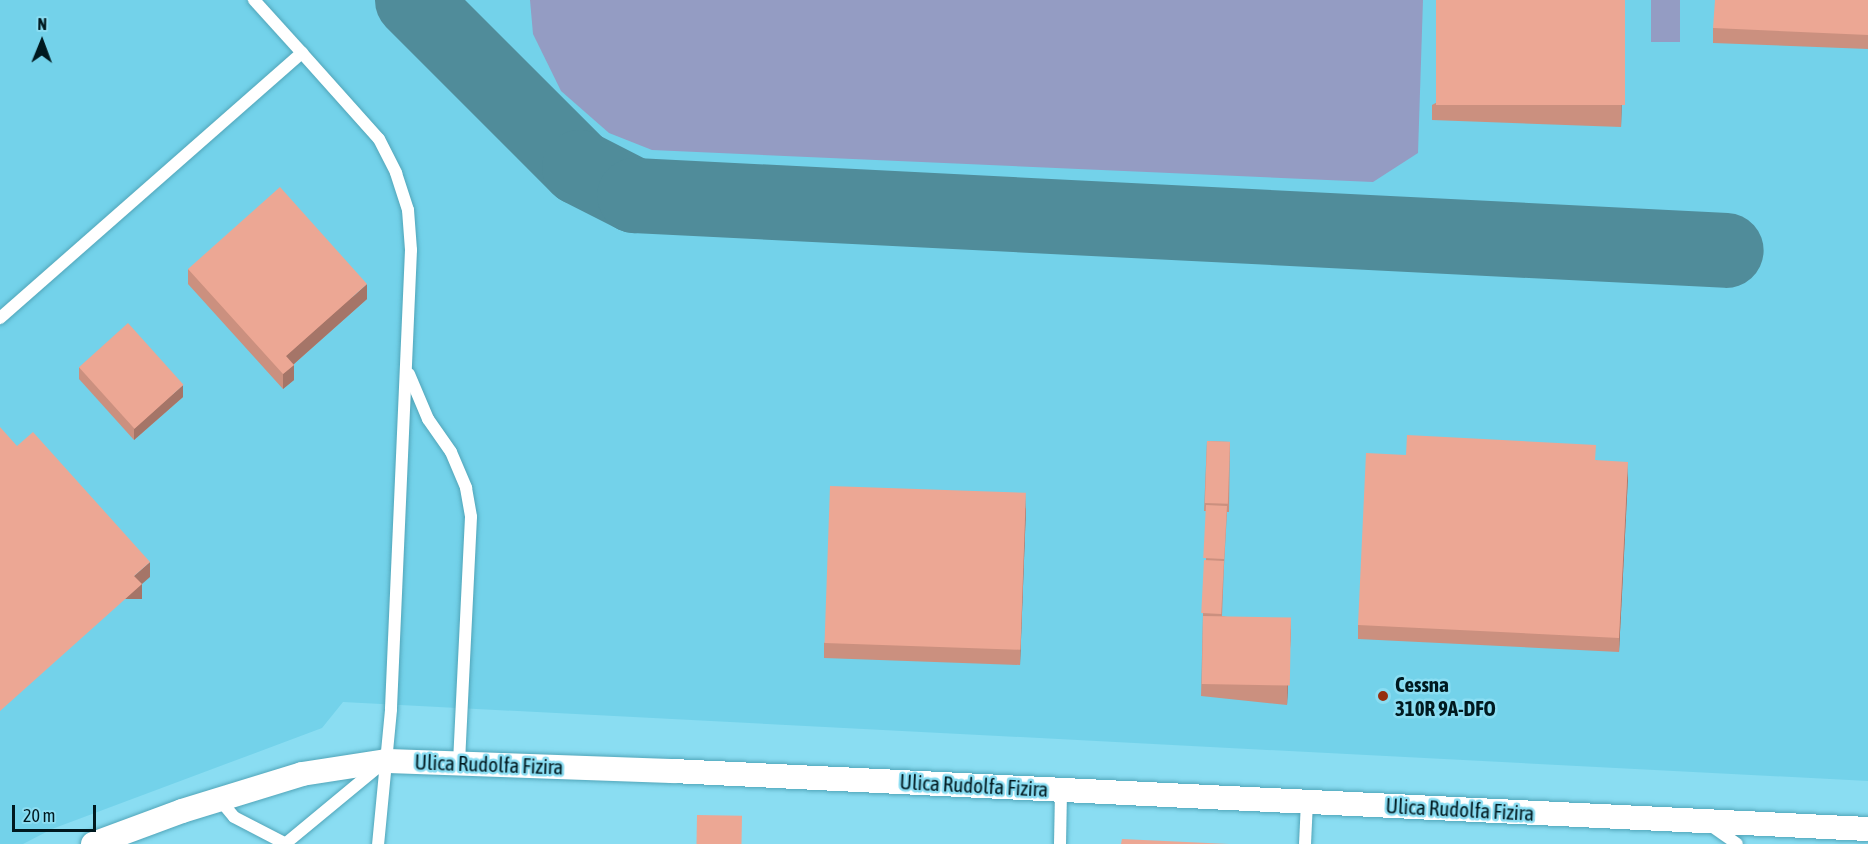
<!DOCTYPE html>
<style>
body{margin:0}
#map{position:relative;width:1868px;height:844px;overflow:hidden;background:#8addf2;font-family:"Asap Condensed",sans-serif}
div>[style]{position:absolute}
.built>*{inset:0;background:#73d2ea}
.green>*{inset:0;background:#949cc3;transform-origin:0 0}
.taxiway>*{height:75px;margin:-37.5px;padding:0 37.5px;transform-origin:37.5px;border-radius:37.5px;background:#508c9a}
.roads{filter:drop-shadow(0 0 2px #51a5b9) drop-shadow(0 0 2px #51a5b9)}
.lane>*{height:12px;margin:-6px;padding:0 6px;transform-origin:6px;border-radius:6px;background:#fff}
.street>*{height:24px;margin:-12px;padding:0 12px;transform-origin:12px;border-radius:12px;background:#fff}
.wall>*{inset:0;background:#cb907f}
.shaded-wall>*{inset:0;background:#a57568;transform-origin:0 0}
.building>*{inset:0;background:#eca794;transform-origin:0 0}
.dots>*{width:16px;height:16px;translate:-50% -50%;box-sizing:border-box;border:3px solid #8addf2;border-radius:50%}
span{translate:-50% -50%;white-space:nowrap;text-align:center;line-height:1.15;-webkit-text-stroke:5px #8addf2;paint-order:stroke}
.poi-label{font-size:21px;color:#00191f;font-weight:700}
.left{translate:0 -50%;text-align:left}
.street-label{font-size:21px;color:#00191f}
.north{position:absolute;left:12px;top:12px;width:60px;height:60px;-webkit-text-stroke:4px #8addf2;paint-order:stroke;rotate:1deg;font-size:16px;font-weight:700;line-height:24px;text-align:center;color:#00191f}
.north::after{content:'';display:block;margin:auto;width:21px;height:27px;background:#00191f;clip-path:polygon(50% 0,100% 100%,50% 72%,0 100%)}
.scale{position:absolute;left:12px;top:805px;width:84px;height:27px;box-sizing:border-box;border:3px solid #00191f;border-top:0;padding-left:8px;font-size:18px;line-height:21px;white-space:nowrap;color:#00191f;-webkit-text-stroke:4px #8addf2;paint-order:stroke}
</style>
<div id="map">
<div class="built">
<div style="clip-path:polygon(0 0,1868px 0,1868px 781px,343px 702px,322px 728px,52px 829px,23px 844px,0 844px)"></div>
</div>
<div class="green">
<div style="clip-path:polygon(530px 0,1423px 0,1418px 153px,1373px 182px,652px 150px,609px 133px,561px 91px,533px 34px)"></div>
<div style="left:1651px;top:0;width:29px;height:42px"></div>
</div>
<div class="taxiway">
<div style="left:412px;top:0;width:236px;rotate:45deg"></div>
<div style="left:579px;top:167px;width:62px;rotate:27deg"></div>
<div style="left:634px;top:195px;width:1093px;rotate:2.88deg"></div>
</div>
<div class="roads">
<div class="lane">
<div style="left:254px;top:0;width:72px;rotate:47.8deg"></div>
<div style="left:0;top:318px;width:402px;rotate:-41.3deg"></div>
<div style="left:302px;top:53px;width:115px;rotate:48.2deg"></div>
<div style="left:379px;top:139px;width:38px;rotate:63deg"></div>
<div style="left:396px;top:173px;width:39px;rotate:72deg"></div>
<div style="left:408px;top:210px;width:40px;rotate:85.7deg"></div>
<div style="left:411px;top:250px;width:460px;rotate:92.5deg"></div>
<div style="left:391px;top:710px;width:135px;rotate:95.5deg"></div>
<div style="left:409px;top:374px;width:49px;rotate:67.1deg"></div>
<div style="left:428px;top:419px;width:40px;rotate:55.1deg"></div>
<div style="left:451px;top:452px;width:39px;rotate:67deg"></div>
<div style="left:466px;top:488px;width:29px;rotate:80deg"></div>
<div style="left:471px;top:517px;width:246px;rotate:92.8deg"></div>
<div style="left:219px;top:799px;width:23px;rotate:50deg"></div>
<div style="left:234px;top:817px;width:59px;rotate:27.4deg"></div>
<div style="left:1713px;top:827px;width:29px;rotate:35deg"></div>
<div style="left:285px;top:844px;width:121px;rotate:-39.6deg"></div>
<div style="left:1060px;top:844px;width:54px;rotate:-88.9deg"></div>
<div style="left:1305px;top:844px;width:43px;rotate:-87.3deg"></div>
</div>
<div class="street">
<div style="left:93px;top:844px;width:95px;rotate:-20.3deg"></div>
<div style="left:182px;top:811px;width:126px;rotate:-17.1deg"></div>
<div style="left:302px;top:774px;width:85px;rotate:-8.8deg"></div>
<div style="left:386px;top:761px;width:287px;rotate:2deg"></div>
<div style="left:673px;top:771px;width:1196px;rotate:2.78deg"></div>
</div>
</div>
<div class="wall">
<div style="clip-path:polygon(1625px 0,1621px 127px,1432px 120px,1432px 105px)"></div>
<div style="clip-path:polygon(1868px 0,1868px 49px,1713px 43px,1713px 28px)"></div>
<div style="clip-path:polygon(188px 269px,367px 299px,294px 364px,294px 380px,283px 389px,188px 284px)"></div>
<div style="clip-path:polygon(79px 367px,183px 397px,134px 440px,79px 379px)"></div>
<div style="clip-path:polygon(1207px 441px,1230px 442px,1229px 512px,1227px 512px,1224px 566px,1222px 616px,1291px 629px,1287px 705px,1201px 696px,1203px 613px,1206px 560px,1206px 511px,1204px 511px)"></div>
<div style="clip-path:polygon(1596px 460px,1628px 477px,1619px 652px,1358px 639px,1358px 625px)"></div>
<div style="clip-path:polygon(1026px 508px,1020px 665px,824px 658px,824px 643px)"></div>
</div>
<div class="shaded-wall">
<div style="clip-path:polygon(1625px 0,1621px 127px,1621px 112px)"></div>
<div style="clip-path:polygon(367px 284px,367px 299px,286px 371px,286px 356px)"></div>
<div style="clip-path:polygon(294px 365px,294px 380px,283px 389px,283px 374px)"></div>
<div style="clip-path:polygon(183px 385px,183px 397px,134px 440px,134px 429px)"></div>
<div style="clip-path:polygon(1628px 462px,1628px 477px,1619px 652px,1619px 638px)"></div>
<div style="clip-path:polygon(1026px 493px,1026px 508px,1020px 665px,1020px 650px)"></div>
<div style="clip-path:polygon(150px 562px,150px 577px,134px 591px,134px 576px)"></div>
<div style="left:142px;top:584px;width:15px;height:191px;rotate:90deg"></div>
<div style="clip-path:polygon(1291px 617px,1291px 629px,1287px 705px,1287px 693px)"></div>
</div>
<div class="building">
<div style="left:1436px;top:0;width:189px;height:105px"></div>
<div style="clip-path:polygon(1715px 0,1868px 0,1868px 35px,1713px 28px)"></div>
<div style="clip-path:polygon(280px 187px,367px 284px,286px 356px,294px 365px,283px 374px,188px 269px)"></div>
<div style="left:128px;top:323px;width:83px;height:66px;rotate:48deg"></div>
<div style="clip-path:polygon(0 427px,17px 446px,33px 432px,150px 562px,134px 576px,142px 584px,0 711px)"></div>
<div style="clip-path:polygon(1407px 435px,1596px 445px,1595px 460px,1628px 462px,1619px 638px,1358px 625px,1366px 453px,1406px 455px)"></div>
<div style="left:1207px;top:441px;width:23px;height:62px;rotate:2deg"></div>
<div style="left:830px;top:486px;width:196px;height:157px;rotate:2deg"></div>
<div style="left:1206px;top:505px;width:21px;height:53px;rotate:3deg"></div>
<div style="left:1204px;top:560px;width:20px;height:53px;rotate:3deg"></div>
<div style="left:1203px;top:616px;width:88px;height:68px;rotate:1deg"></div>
<div style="left:697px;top:815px;width:45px;height:29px;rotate:1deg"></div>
<div style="clip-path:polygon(1122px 839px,1229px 844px,1121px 844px)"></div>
</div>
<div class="dots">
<div style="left:1383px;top:696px;background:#962f10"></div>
</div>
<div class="poi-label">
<span class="left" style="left:1395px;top:696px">Cessna<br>310R 9A-DFO</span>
</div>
<div class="street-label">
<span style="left:489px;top:764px;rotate:2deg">Ulica Rudolfa Fizira</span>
<span style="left:974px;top:785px;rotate:3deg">Ulica Rudolfa Fizira</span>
<span style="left:1460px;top:809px;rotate:3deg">Ulica Rudolfa Fizira</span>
</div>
<div class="north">N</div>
<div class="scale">20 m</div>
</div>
